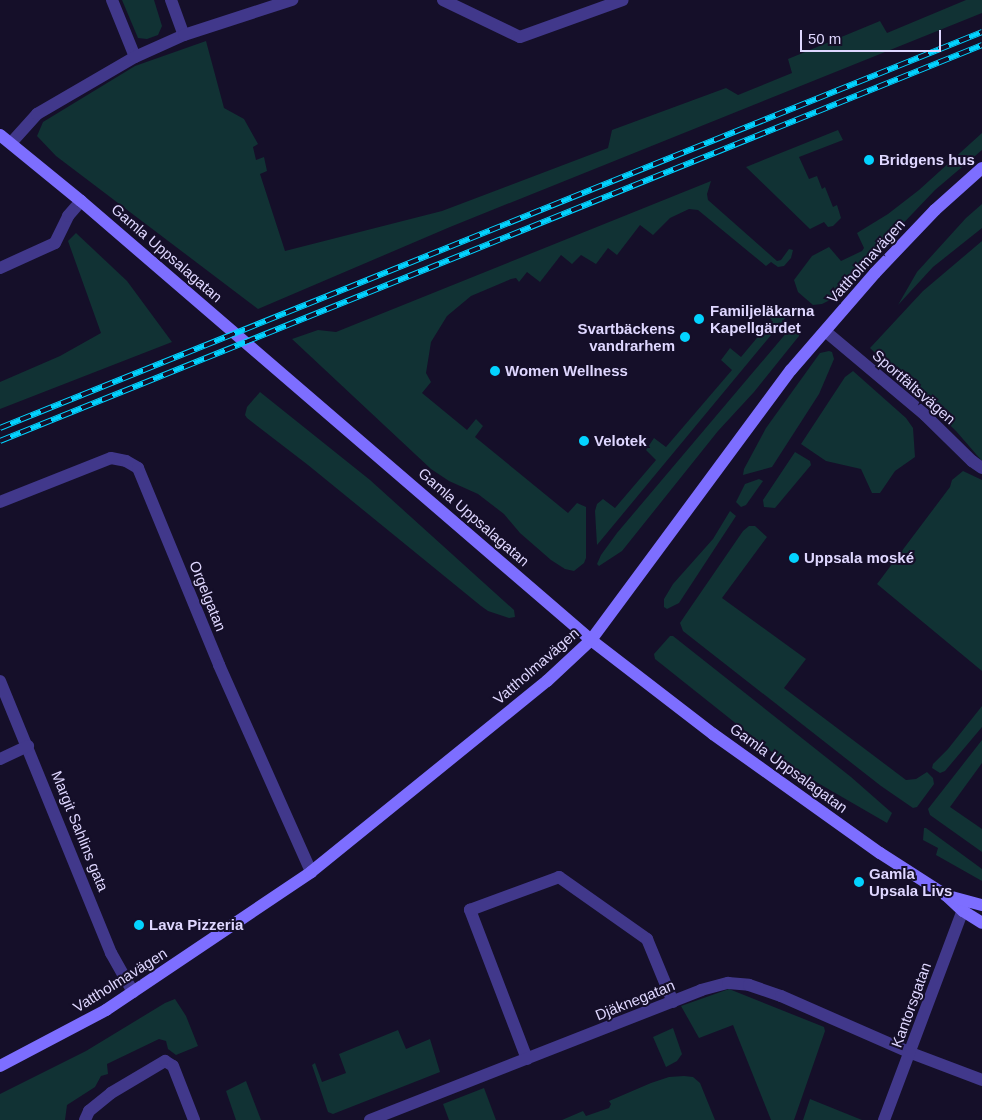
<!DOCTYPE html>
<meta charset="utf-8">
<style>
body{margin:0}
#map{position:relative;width:982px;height:1120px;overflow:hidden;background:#150f29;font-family:Arial,sans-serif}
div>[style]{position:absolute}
.green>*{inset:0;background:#113234}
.street>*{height:12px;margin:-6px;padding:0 6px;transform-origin:6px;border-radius:6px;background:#41388b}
.secondary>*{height:12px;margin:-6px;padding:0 6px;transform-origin:6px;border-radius:6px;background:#7d6eff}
.rail>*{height:5.5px;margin-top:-2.75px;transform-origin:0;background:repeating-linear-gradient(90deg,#150f29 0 11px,#03d3ff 0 22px);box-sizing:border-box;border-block:1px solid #03d3ff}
.dots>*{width:14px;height:14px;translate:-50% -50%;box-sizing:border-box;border:2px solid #150f29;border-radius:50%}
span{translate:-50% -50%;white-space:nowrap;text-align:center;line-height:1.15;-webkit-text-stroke:4px #150f29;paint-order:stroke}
.poi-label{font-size:15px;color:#dfd7ff;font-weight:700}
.left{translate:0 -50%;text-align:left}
.right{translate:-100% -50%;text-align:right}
.street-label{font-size:15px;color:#dfd7ff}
.scale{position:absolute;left:800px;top:30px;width:141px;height:22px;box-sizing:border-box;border:2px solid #dfd7ff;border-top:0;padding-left:6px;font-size:15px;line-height:18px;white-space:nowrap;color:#dfd7ff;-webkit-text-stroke:4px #150f29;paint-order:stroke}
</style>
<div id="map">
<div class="green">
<div style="clip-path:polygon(122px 0,154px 0,162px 26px,158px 35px,147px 39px,138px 38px)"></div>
<div style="clip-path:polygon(966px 0,982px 0,982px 13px,450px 227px,258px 309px,56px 156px,37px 136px,43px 122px,135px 66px,206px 41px,224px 108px,244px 119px,258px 144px,253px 147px,256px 160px,264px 157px,267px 171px,260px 174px,285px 251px,442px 211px,608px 148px,612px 130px,726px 88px,738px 95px,792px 73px,788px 59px,880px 21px,887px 33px)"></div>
<div style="clip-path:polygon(838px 130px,843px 140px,799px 157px,809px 179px,817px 176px,822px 189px,825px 187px,833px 207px,837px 205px,841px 218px,833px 226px,828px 227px,824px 222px,810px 229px,746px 167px)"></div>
<div style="clip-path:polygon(982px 133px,982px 150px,935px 190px,830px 300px,822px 304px,813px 305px,798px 292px,794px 280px,812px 256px,829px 247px,841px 261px,862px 251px,864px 248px,857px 233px,888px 214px,919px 190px)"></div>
<div style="clip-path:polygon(711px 181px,707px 194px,708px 200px,777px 261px,781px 260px,789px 249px,793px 250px,791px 258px,784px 266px,778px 267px,771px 262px,766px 266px,698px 210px,689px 209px,670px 218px,653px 235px,640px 225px,617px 255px,608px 248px,596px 264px,581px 255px,572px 264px,561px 255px,540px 282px,527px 272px,519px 282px,516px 278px,511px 279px,471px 296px,447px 316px,431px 342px,426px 373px,431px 382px,422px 393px,467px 430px,476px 419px,483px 426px,475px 437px,568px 513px,577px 503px,586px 507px,586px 558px,584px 563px,574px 571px,565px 569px,551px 560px,520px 533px,504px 514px,478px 494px,449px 481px,431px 469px,292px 339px,318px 330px,336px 332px)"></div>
<div style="clip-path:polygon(982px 204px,982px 228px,933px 267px,898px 305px,917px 272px,966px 218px)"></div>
<div style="clip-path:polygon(76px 233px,127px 281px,172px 342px,0 409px,0 382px,60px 356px,101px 333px,68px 241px)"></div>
<div style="clip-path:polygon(982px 241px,982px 461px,956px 431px,870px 348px,923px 291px)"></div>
<div style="clip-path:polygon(773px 305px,786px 310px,786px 317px,597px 545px,595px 511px,597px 504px,603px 499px,615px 508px,656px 460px,646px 450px,654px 438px,666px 447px,732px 370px,721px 360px,730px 348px,741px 357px,772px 320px,762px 310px)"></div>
<div style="clip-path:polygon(793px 325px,797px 325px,799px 328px,799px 336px,754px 392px,718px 431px,622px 551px,599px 566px,597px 564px,601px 555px,617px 533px)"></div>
<div style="clip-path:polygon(829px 351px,832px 352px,834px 359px,819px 394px,772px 467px,743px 475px,744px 469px,766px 428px,820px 353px)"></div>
<div style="clip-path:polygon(853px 371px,906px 418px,913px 428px,915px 457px,895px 471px,880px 493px,872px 493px,861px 469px,826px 461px,801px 444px,845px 377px)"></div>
<div style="clip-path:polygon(260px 392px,370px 480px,514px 610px,515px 617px,509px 618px,488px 611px,481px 606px,308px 465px,247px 418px,245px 415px,247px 407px)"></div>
<div style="clip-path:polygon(795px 452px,810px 461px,811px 465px,775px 508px,764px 507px,763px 500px)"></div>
<div style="clip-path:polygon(963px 471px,982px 480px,982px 671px,877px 584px,950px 487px,952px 480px)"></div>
<div style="clip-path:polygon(759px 479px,763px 481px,746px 505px,741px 507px,736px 502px,745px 484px)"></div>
<div style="clip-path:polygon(730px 511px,736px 516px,679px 603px,667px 609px,664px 607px,664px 599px,673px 584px,713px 539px)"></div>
<div style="clip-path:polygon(749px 526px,755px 526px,767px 537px,722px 598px,806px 659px,784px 688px,906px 780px,916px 779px,927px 772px,933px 778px,934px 784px,917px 807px,913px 808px,881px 786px,683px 631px,680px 623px,686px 614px,743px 531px)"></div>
<div style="clip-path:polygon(670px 636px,673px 636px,851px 777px,892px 813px,887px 823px,792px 768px,655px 659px,654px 654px)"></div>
<div style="clip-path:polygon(982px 706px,982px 727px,945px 771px,940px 773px,932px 768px,933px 764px,948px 749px)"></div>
<div style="clip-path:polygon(982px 740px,982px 763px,950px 807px,982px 829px,982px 852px,930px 815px,928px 809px)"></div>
<div style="clip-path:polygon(924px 828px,926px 828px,982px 869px,982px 881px,936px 855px,938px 848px,923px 840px)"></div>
<div style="clip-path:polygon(729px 989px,824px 1027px,825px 1031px,794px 1120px,771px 1120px,733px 1025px,699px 1038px,681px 1006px)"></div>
<div style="clip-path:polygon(175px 999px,186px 1016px,198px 1046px,176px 1055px,168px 1049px,166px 1041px,159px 1039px,107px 1064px,108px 1074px,101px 1076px,95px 1087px,67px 1105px,65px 1120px,0 1120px,0 1094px,86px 1051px,165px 1003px)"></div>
<div style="clip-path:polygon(673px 1028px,682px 1054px,677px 1061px,666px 1067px,653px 1037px)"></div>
<div style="clip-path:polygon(398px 1030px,406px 1049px,430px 1039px,440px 1072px,333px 1114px,328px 1112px,312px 1065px,315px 1063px,322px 1082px,346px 1073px,339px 1054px)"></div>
<div style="clip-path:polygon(684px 1076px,693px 1077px,700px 1083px,715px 1120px,562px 1120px,583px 1111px,586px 1116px,609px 1108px,611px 1104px,609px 1101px,651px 1083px,669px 1077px)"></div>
<div style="clip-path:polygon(246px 1081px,261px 1120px,236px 1120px,226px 1091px)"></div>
<div style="clip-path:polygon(484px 1088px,496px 1120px,449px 1120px,443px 1104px)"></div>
<div style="clip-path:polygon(810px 1099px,862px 1120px,803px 1120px)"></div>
</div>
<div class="street">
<div style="left:112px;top:0;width:61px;rotate:68deg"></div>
<div style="left:171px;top:0;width:37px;rotate:70deg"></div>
<div style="left:443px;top:0;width:85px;rotate:25.7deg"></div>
<div style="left:520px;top:37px;width:109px;rotate:-19.8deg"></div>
<div style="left:11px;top:143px;width:39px;rotate:-48deg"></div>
<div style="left:37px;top:114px;width:113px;rotate:-30.2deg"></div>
<div style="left:135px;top:57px;width:54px;rotate:-24.2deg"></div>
<div style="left:184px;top:35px;width:114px;rotate:-18deg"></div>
<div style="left:0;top:268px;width:60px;rotate:-24.4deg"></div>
<div style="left:55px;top:243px;width:30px;rotate:-64deg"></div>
<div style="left:68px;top:216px;width:20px;rotate:-49deg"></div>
<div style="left:825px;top:331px;width:131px;rotate:40deg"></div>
<div style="left:925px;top:415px;width:66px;rotate:44.4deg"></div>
<div style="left:972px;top:461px;width:12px;rotate:35deg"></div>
<div style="left:0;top:502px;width:119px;rotate:-21.6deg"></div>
<div style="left:111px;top:458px;width:15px;rotate:11deg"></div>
<div style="left:126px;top:461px;width:14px;rotate:30deg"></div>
<div style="left:138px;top:468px;width:213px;rotate:67.6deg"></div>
<div style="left:219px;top:665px;width:227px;rotate:66deg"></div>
<div style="left:0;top:681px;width:294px;rotate:67.8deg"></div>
<div style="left:111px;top:953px;width:45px;rotate:60.6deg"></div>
<div style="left:0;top:759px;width:31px;rotate:-25deg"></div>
<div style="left:527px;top:1059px;width:160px;rotate:-110.9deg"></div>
<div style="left:470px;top:910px;width:95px;rotate:-20.3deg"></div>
<div style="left:559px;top:877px;width:108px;rotate:35.2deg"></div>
<div style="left:647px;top:939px;width:68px;rotate:67.6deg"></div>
<div style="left:85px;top:1120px;width:10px;rotate:-66deg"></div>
<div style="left:89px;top:1111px;width:28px;rotate:-39deg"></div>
<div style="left:111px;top:1093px;width:63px;rotate:-30.7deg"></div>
<div style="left:165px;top:1061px;width:9px;rotate:32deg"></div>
<div style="left:173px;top:1066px;width:58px;rotate:68.7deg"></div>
<div style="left:370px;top:1120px;width:356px;rotate:-21.4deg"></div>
<div style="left:701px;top:990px;width:28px;rotate:-15deg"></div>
<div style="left:728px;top:983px;width:21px;rotate:5deg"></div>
<div style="left:749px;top:985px;width:34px;rotate:19deg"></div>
<div style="left:781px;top:996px;width:142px;rotate:23.7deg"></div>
<div style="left:911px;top:1053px;width:76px;rotate:20.8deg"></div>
<div style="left:884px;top:1120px;width:233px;rotate:-69.4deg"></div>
</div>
<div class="secondary">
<div style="left:0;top:135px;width:104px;rotate:39.2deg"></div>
<div style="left:81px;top:201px;width:673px;rotate:40.72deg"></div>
<div style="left:591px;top:640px;width:154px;rotate:37.6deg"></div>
<div style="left:713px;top:734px;width:205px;rotate:35.5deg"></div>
<div style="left:880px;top:853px;width:80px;rotate:32.7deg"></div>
<div style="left:947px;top:896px;width:22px;rotate:43deg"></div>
<div style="left:963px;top:911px;width:22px;rotate:32deg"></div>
<div style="left:948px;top:896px;width:35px;rotate:15deg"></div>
<div style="left:0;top:1066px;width:120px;rotate:-27.8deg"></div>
<div style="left:106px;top:1010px;width:247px;rotate:-33.9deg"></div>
<div style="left:311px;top:872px;width:304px;rotate:-39deg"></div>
<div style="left:547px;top:681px;width:60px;rotate:-43deg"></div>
<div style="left:591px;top:640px;width:336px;rotate:-53.5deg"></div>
<div style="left:791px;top:370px;width:128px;rotate:-49.1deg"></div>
<div style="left:875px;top:273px;width:87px;rotate:-46.4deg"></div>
<div style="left:935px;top:210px;width:63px;rotate:-41.8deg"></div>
</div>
<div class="rail">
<div style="left:0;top:428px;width:1059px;rotate:-21.96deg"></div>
<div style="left:0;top:441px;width:1059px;rotate:-21.96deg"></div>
</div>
<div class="dots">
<div style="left:869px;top:160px;background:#03d3ff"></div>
<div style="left:699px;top:319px;background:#03d3ff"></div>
<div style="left:685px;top:337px;background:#03d3ff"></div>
<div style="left:495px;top:371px;background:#03d3ff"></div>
<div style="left:584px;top:441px;background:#03d3ff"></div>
<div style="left:794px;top:558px;background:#03d3ff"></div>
<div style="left:859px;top:882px;background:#03d3ff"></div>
<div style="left:139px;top:925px;background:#03d3ff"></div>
</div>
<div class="poi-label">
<span class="left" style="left:879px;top:160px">Bridgens hus</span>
<span class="left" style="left:710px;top:319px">Familjeläkarna<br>Kapellgärdet</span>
<span class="right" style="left:675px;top:337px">Svartbäckens<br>vandrarhem</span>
<span class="left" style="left:505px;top:371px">Women Wellness</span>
<span class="left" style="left:594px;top:441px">Velotek</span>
<span class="left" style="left:804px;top:558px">Uppsala moské</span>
<span class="left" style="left:869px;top:882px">Gamla<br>Upsala Livs</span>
<span class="left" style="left:149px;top:925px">Lava Pizzeria</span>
</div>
<div class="street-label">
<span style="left:167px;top:253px;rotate:41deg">Gamla Uppsalagatan</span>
<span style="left:866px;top:261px;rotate:-48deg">Vattholmavägen</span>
<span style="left:914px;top:387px;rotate:41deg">Sportfältsvägen</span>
<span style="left:474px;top:517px;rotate:41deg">Gamla Uppsalagatan</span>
<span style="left:208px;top:596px;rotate:68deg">Orgelgatan</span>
<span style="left:536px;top:666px;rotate:-41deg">Vattholmavägen</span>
<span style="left:789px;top:768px;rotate:36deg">Gamla Uppsalagatan</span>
<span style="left:80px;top:831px;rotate:68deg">Margit Sahlins gata</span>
<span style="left:120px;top:980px;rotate:-32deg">Vattholmavägen</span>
<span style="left:635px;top:1000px;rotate:-22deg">Djäknegatan</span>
<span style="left:911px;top:1005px;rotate:-70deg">Kantorsgatan</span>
</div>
<div class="scale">50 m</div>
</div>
